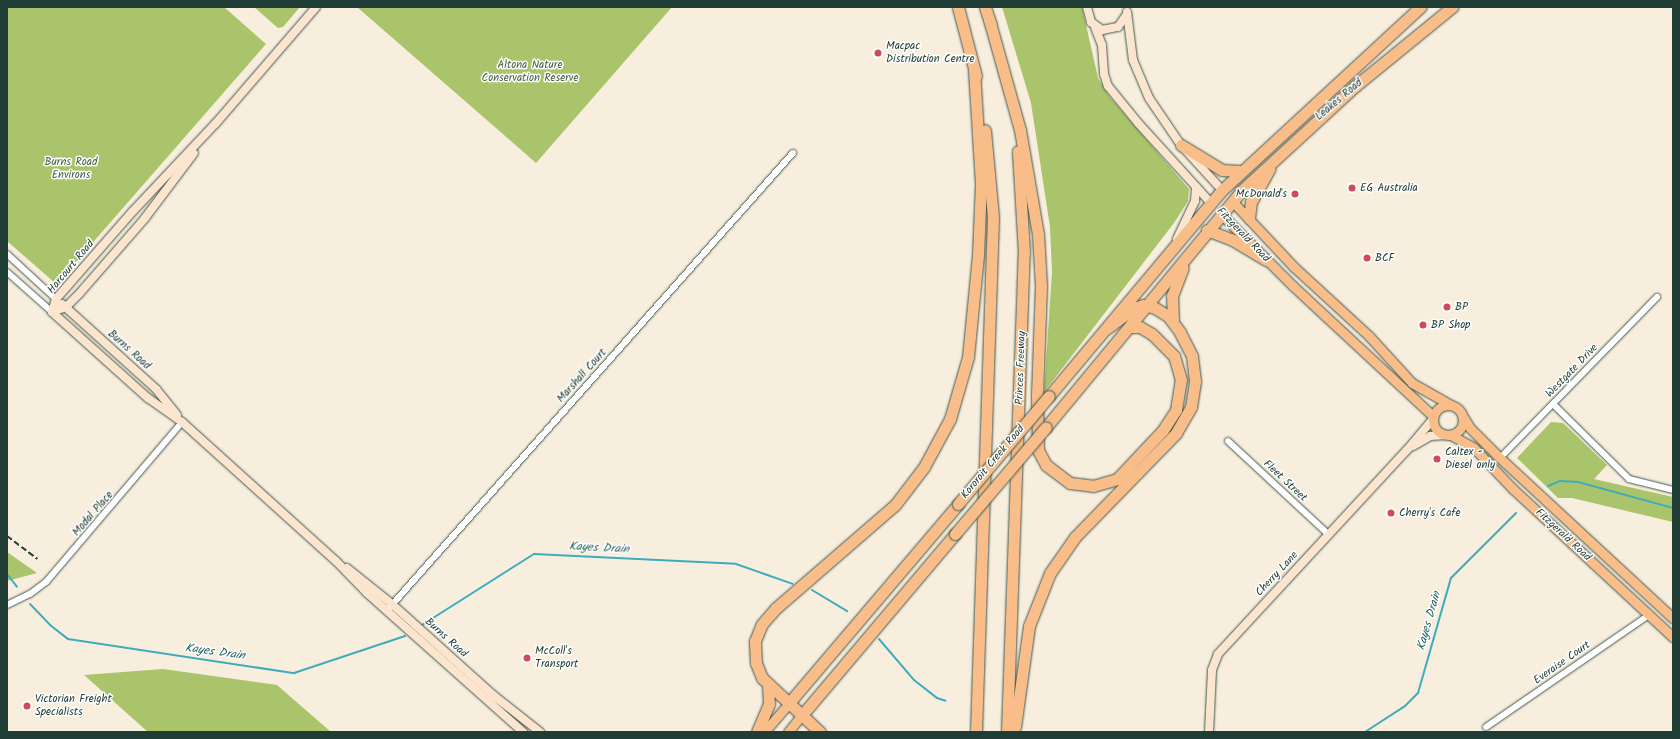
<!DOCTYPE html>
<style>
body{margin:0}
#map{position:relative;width:1680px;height:739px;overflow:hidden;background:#f8eede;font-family:Kalam,sans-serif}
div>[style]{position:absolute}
.green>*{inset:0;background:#a9c46a}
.stream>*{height:2px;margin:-1px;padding:0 1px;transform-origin:1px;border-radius:1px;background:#3eacbd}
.roads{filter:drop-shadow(0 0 1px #40584e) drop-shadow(0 0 1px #40584e)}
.street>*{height:6px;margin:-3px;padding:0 3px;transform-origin:3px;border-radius:3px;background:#fff}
.secondary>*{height:8px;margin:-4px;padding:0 4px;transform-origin:4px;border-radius:4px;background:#fce5cf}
.primary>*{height:9px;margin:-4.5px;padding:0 4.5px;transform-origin:4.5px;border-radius:4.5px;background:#f8bd88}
.primary>.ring{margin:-4.5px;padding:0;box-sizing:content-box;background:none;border:9px solid #f8bd88;border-radius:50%}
.highway>*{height:11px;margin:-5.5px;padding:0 5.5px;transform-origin:5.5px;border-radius:5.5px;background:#f8bd88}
.rail>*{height:2px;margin-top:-1px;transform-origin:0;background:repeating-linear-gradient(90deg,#1f3d34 0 6px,transparent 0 9px)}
.bridges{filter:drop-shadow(0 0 1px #40584e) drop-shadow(0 0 1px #40584e)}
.highway-bridge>*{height:11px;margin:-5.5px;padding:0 5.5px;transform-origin:5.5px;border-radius:5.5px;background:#f8bd88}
.dots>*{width:11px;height:11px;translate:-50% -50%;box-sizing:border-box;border:2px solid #fff;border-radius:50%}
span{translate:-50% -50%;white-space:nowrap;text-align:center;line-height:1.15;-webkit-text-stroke:3px #fff;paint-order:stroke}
.poi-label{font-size:11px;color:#1f3d34}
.left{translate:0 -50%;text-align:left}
.right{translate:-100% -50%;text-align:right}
.park-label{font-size:11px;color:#425f42}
.street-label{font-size:11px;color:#1f3d34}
.water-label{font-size:12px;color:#2a6464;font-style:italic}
.frame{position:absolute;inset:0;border:8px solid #1f3d34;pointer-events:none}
</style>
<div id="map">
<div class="green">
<div style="clip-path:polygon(8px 7px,224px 7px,266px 44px,61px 279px,55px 283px,7px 241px)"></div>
<div style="clip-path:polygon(254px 7px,300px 7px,283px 27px,278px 28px)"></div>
<div style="clip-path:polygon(357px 7px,672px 7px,536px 163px)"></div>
<div style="clip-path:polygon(1002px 7px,1082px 7px,1098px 78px,1109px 96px,1189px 189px,1188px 201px,1174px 223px,1044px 392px,1052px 272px,1050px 227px,1031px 103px)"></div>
<div style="clip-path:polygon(1551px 422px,1563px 423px,1607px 465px,1594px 479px,1673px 497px,1673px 522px,1572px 498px,1558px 498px,1517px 458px)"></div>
<div style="clip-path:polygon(7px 552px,37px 573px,7px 581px)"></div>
<div style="clip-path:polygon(163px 669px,277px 685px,331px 732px,148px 732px,84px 675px)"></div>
</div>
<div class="stream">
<div style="left:1548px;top:486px;width:13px;rotate:-23deg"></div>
<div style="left:1560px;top:481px;width:18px;rotate:3deg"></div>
<div style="left:1578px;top:482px;width:98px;rotate:15.3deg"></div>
<div style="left:7px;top:574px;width:16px;rotate:52deg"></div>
<div style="left:812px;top:590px;width:41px;rotate:31deg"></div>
<div style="left:30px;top:604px;width:29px;rotate:46deg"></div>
<div style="left:50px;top:625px;width:23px;rotate:38deg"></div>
<div style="left:68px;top:639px;width:229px;rotate:8.6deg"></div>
<div style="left:294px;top:673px;width:117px;rotate:-18.4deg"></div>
<div style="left:422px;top:625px;width:133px;rotate:-32.4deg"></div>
<div style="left:534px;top:554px;width:202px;rotate:2.8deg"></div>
<div style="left:736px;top:564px;width:60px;rotate:19.3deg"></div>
<div style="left:879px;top:639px;width:54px;rotate:49.5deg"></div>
<div style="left:914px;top:680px;width:29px;rotate:38deg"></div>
<div style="left:937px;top:698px;width:9px;rotate:18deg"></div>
<div style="left:1365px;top:732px;width:48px;rotate:-33deg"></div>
<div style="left:1405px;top:706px;width:18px;rotate:-45deg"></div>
<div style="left:1418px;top:693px;width:120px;rotate:-74deg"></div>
<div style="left:1451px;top:578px;width:92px;rotate:-45deg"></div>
</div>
<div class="roads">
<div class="street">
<div style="left:7px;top:254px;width:67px;rotate:42.6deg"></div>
<div style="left:7px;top:272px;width:60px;rotate:41.6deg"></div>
<div style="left:1553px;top:404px;width:107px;rotate:44.6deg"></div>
<div style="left:1629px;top:479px;width:45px;rotate:14deg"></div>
<div style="left:1228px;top:441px;width:138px;rotate:42.9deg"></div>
<div style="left:1500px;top:458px;width:225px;rotate:-45.7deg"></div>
<div style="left:7px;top:605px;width:25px;rotate:-26deg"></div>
<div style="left:30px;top:594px;width:20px;rotate:-37deg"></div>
<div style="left:46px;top:582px;width:210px;rotate:-49.6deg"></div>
<div style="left:390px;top:607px;width:607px;rotate:-48.41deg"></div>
<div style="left:1486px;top:727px;width:198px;rotate:-34.5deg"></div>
</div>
<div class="secondary">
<div style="left:1087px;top:7px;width:16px;rotate:75deg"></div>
<div style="left:1091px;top:22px;width:14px;rotate:36deg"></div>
<div style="left:1102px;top:30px;width:16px;rotate:-11deg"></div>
<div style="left:1118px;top:27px;width:16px;rotate:-55deg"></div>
<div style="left:1127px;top:12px;width:48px;rotate:82.9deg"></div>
<div style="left:1133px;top:60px;width:41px;rotate:67.2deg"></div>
<div style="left:1149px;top:98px;width:57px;rotate:55.8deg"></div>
<div style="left:1181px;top:145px;width:61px;rotate:47.7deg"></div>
<div style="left:1095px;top:27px;width:19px;rotate:69deg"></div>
<div style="left:1102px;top:45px;width:29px;rotate:86deg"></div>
<div style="left:1104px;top:74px;width:13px;rotate:72deg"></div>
<div style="left:1108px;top:86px;width:49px;rotate:50.8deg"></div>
<div style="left:1139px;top:124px;width:107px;rotate:47.7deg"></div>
<div style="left:1177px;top:239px;width:42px;rotate:-64.7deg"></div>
<div style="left:1195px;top:201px;width:14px;rotate:-86deg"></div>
<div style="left:62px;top:304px;width:127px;rotate:42.1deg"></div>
<div style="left:156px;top:389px;width:33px;rotate:51deg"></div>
<div style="left:52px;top:312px;width:129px;rotate:41.9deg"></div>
<div style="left:148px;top:398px;width:42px;rotate:35.2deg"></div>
<div style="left:182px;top:422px;width:207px;rotate:42.1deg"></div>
<div style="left:336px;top:561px;width:45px;rotate:45.9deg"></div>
<div style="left:367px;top:593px;width:209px;rotate:41.7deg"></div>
<div style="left:52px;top:312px;width:14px;rotate:-73deg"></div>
<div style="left:56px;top:299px;width:117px;rotate:-48.8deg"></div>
<div style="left:133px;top:211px;width:121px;rotate:-46.7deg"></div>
<div style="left:216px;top:123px;width:153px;rotate:-49.2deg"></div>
<div style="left:52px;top:312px;width:15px;rotate:-20deg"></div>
<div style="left:66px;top:307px;width:18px;rotate:-45deg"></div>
<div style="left:79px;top:294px;width:101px;rotate:-49deg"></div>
<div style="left:145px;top:218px;width:81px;rotate:-53deg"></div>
<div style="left:1413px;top:446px;width:20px;rotate:-30deg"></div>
<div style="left:1430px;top:436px;width:17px;rotate:-3deg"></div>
<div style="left:347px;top:568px;width:59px;rotate:38.8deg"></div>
<div style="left:393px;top:605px;width:135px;rotate:42deg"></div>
<div style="left:493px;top:695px;width:60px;rotate:38.2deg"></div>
<div style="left:1209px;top:732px;width:62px;rotate:-87.2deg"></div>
<div style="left:1212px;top:670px;width:17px;rotate:-69deg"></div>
<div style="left:1218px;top:654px;width:278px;rotate:-47.2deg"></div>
<div style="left:1407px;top:450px;width:40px;rotate:-50deg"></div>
</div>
<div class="primary">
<div style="left:1232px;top:201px;width:91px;rotate:46.8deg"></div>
<div style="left:1294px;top:267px;width:102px;rotate:42.6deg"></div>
<div style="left:1369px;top:336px;width:64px;rotate:47.5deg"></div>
<div style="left:1412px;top:383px;width:45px;rotate:29.4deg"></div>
<div style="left:1221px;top:214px;width:102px;rotate:45deg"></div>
<div style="left:1293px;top:286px;width:191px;rotate:42.9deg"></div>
<div class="ring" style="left:1433px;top:405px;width:21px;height:21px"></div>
<div style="left:1464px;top:418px;width:12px;rotate:59deg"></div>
<div style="left:1470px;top:428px;width:42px;rotate:45deg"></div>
<div style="left:1500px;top:458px;width:236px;rotate:42.8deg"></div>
<div style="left:1451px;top:435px;width:26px;rotate:29deg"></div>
<div style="left:1474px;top:448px;width:57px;rotate:46.4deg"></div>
<div style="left:1513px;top:489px;width:218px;rotate:42.8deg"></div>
<div style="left:764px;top:732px;width:37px;rotate:-49deg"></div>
<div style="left:788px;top:732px;width:22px;rotate:-51deg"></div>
</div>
<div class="highway">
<div style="left:958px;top:7px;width:71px;rotate:75.4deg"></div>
<div style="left:985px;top:7px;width:19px;rotate:72deg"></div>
<div style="left:989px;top:19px;width:115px;rotate:74.4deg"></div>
<div style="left:1020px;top:130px;width:106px;rotate:80.2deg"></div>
<div style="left:1038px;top:234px;width:52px;rotate:86.7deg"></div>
<div style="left:1041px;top:286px;width:109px;rotate:92.1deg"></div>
<div style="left:1037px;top:395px;width:55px;rotate:89deg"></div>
<div style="left:1038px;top:450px;width:17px;rotate:62deg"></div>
<div style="left:1046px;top:465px;width:30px;rotate:37deg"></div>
<div style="left:1070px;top:483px;width:23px;rotate:7deg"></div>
<div style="left:1093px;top:486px;width:25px;rotate:-16deg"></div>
<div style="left:1117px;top:479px;width:67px;rotate:-46.8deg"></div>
<div style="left:1163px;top:430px;width:24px;rotate:-57deg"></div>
<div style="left:1176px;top:410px;width:30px;rotate:-81deg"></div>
<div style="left:1181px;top:380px;width:25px;rotate:-106deg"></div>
<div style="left:1174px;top:356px;width:31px;rotate:-135deg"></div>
<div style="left:1152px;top:334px;width:14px;rotate:-150deg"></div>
<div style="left:1140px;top:327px;width:10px;rotate:180deg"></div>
<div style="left:1181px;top:145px;width:48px;rotate:31.4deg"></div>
<div style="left:1222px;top:170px;width:18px;rotate:3deg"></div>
<div style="left:1249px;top:218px;width:16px;rotate:-83deg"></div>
<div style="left:1251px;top:202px;width:38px;rotate:-61deg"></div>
<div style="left:1207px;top:230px;width:26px;rotate:21deg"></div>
<div style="left:1231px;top:239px;width:41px;rotate:31deg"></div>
<div style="left:1173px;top:322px;width:26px;rotate:-92deg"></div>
<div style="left:1172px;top:296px;width:30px;rotate:-69deg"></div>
<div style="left:1049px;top:396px;width:269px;rotate:-50deg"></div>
<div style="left:1222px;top:190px;width:270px;rotate:-42.7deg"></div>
<div style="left:1046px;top:427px;width:306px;rotate:-50.4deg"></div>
<div style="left:1241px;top:191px;width:154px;rotate:-42.6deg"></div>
<div style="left:1354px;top:87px;width:127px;rotate:-39.2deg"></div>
<div style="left:788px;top:704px;width:262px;rotate:-49.6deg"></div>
<div style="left:802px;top:715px;width:237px;rotate:-49.8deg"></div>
<div style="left:1015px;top:727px;width:102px;rotate:-82.1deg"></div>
<div style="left:1029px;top:626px;width:57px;rotate:-68.4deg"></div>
<div style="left:1050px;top:573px;width:44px;rotate:-55.2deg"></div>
<div style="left:1075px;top:537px;width:145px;rotate:-45.8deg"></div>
<div style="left:1176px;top:433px;width:30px;rotate:-60deg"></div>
<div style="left:1191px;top:407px;width:26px;rotate:-81deg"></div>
<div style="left:1195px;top:381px;width:25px;rotate:-97deg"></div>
<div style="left:1192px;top:356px;width:27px;rotate:-117deg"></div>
<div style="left:1180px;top:332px;width:20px;rotate:-127deg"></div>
<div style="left:1168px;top:316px;width:15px;rotate:-148deg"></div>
<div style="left:1155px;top:308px;width:12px;rotate:-166deg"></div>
<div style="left:1143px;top:305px;width:9px;rotate:162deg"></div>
<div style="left:1134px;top:308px;width:34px;rotate:143deg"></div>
<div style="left:757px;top:732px;width:30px;rotate:-67deg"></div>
<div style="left:769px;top:704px;width:18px;rotate:-93deg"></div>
<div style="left:820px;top:732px;width:79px;rotate:-137deg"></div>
<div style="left:762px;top:678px;width:16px;rotate:-112deg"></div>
<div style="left:756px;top:663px;width:22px;rotate:-93deg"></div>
<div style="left:755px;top:641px;width:18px;rotate:-68deg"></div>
<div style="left:762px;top:624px;width:21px;rotate:-49deg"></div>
<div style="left:776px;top:608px;width:157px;rotate:-40.9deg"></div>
<div style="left:895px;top:505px;width:48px;rotate:-52.7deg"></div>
<div style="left:924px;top:467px;width:55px;rotate:-61.6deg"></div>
<div style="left:950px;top:419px;width:65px;rotate:-73.8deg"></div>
<div style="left:968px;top:357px;width:102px;rotate:-84.4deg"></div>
<div style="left:978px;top:255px;width:71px;rotate:-87.6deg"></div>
<div style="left:981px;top:184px;width:115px;rotate:-93.5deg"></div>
<div style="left:976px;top:732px;width:515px;rotate:-88.11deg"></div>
<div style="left:993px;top:217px;width:87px;rotate:-95.3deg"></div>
<div style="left:1007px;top:732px;width:479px;rotate:-88deg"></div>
<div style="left:1024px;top:253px;width:102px;rotate:-93.4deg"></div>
</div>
</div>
<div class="rail">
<div style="left:7px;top:536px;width:38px;rotate:37deg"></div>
</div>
<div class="bridges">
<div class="highway-bridge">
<div style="left:958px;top:504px;width:141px;rotate:-49.9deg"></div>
<div style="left:955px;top:534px;width:140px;rotate:-49.6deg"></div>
</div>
</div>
<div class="dots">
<div style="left:878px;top:53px;background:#d1495b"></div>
<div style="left:1352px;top:188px;background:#d1495b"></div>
<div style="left:1295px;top:194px;background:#d1495b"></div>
<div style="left:1367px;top:258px;background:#d1495b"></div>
<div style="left:1447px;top:307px;background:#d1495b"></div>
<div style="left:1423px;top:325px;background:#d1495b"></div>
<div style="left:1437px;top:459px;background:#d1495b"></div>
<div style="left:1391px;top:513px;background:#d1495b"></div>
<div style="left:527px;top:658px;background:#d1495b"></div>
<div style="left:27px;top:706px;background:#d1495b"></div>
</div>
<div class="poi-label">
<span class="left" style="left:886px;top:53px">Macpac<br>Distribution Centre</span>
<span class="left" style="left:1360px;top:188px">EG Australia</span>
<span class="right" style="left:1287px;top:194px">McDonald's</span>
<span class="left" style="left:1375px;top:258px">BCF</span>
<span class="left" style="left:1455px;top:307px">BP</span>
<span class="left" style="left:1431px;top:325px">BP Shop</span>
<span class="left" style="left:1445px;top:459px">Caltex -<br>Diesel only</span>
<span class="left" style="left:1399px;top:513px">Cherry's Cafe</span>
<span class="left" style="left:535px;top:658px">McColl's<br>Transport</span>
<span class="left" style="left:35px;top:706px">Victorian Freight<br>Specialists</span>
</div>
<div class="park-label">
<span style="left:530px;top:72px">Altona Nature<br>Conservation Reserve</span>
<span style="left:71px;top:169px">Burns Road<br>Environs</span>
</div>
<div class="street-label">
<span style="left:1339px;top:100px;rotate:-40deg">Leakes Road</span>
<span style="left:1243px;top:235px;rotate:46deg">Fitzgerald Road</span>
<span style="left:71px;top:267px;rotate:-50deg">Harcourt Road</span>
<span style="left:129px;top:350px;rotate:42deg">Burns Road</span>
<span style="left:1021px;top:368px;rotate:-88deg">Princes Freeway</span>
<span style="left:1572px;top:371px;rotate:-46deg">Westgate Drive</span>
<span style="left:582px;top:376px;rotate:-48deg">Marshall Court</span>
<span style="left:993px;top:462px;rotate:-50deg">Kororoit Creek Road</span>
<span style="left:1285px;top:481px;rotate:43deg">Fleet Street</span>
<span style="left:93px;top:514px;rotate:-49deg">Modal Place</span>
<span style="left:1563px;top:535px;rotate:43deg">Fitzgerald Road</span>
<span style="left:1277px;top:574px;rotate:-47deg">Cherry Lane</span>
<span style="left:446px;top:638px;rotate:42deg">Burns Road</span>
<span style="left:1562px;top:663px;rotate:-35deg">Everaise Court</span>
</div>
<div class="water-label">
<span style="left:599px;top:548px;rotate:3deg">Kayes Drain</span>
<span style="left:1429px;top:621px;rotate:-74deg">Kayes Drain</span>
<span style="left:215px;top:652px;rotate:8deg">Kayes Drain</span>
</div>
<div class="frame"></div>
</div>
